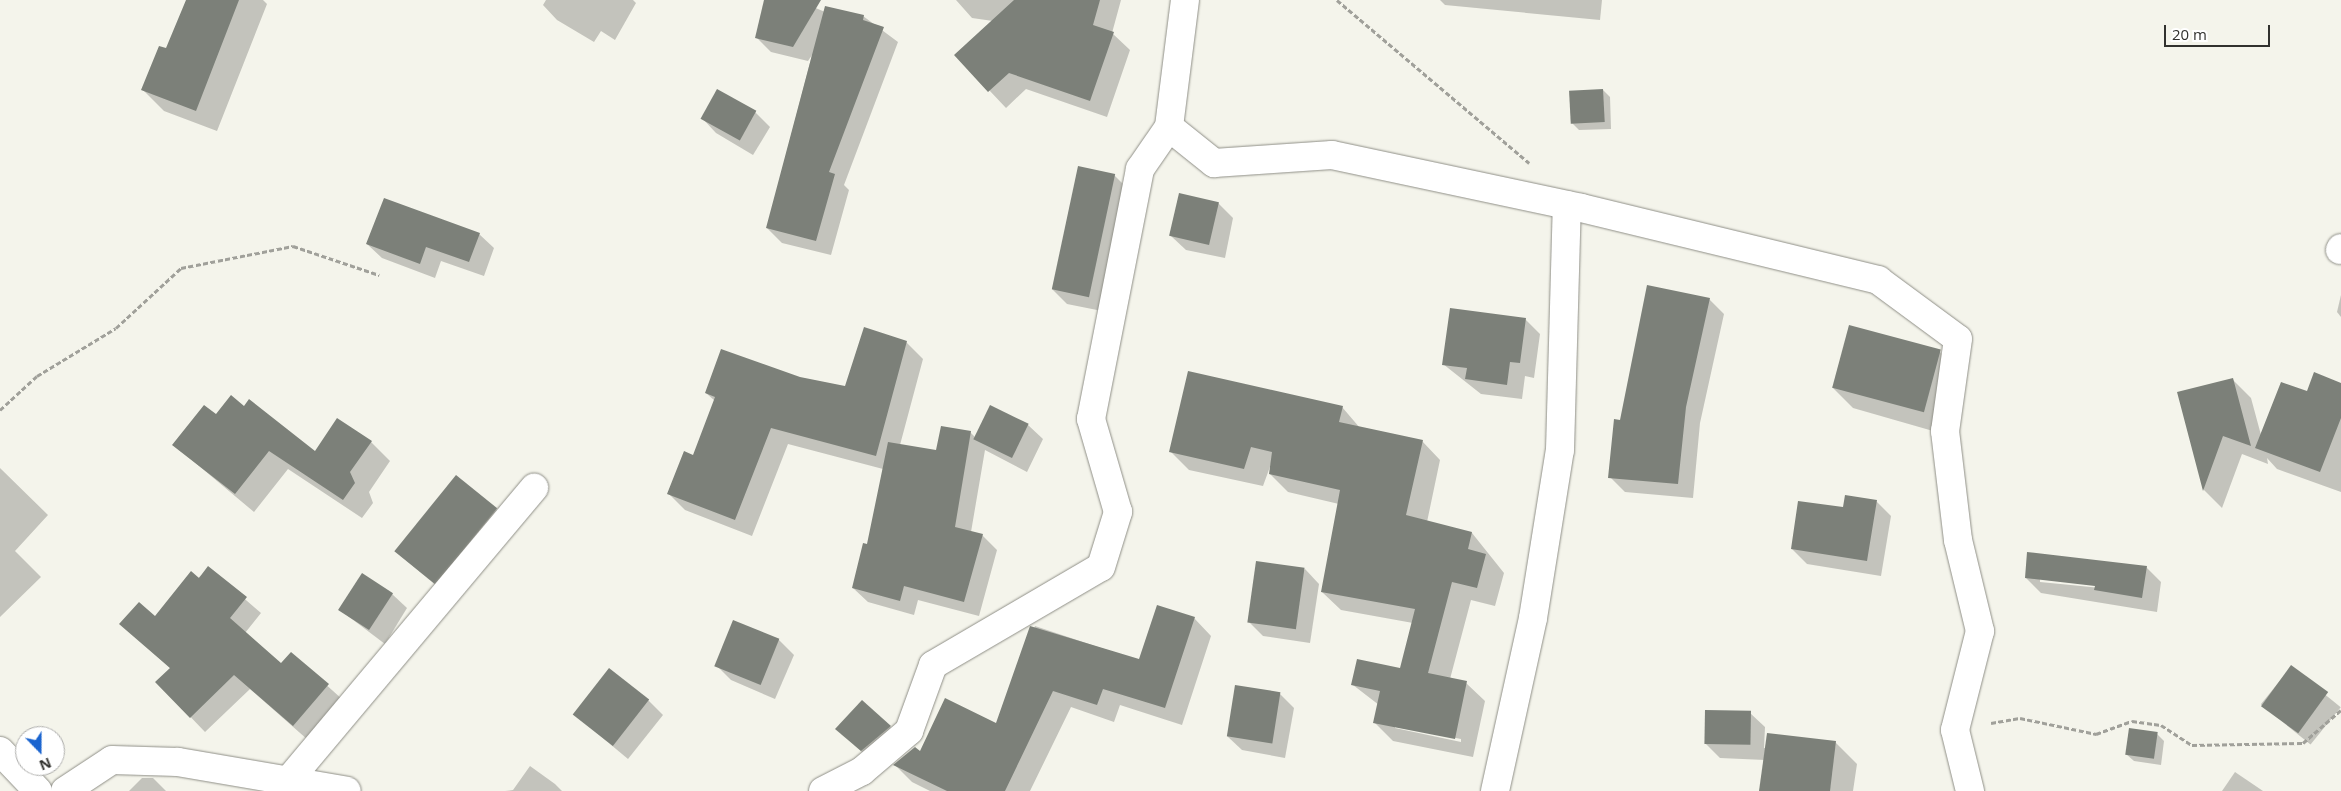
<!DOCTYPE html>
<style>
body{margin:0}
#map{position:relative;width:2341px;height:791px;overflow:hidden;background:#f4f4eb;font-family:"Open Sans",sans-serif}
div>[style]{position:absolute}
.shadow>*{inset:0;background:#0003;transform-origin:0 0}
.building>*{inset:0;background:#7c8079;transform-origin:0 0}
.path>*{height:3px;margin-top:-1.5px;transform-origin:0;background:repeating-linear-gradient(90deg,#a0a09a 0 5px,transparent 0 7.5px)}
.roads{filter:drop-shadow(0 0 1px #8f8f87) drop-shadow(0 0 1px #8f8f87)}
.minor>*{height:28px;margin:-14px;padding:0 14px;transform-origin:14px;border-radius:14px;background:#fff}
span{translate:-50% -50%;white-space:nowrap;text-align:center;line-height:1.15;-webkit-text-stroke:5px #fff;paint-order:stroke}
.north{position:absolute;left:15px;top:726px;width:50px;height:50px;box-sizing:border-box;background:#fff;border:1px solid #adadab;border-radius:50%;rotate:158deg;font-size:14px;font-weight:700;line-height:20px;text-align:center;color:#31312e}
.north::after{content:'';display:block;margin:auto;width:18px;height:22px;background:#1a64cf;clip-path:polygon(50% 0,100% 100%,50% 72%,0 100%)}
.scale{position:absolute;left:2164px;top:25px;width:106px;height:22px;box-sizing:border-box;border:2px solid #31312e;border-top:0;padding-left:6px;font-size:15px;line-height:18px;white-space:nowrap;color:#31312e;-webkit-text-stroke:4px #fff;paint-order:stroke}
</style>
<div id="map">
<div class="shadow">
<div style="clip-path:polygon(187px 0,263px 0,267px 4px,217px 131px,164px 111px,143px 90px,167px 50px)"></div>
<div style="clip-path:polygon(546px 0,633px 0,636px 3px,615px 40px,601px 31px,594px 42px,557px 20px,543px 5px)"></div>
<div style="clip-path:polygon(766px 0,797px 0,825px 12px,863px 16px,898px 42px,844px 185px,849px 190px,831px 255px,782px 243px,767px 228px,812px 55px,808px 61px,771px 52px,756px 37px)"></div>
<div style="clip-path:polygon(1121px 0,1112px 33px,1130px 50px,1107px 117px,1026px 89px,1006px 108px,956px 55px,993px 21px,972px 18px,956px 0)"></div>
<div style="clip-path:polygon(1440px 0,1602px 0,1600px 20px,1445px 5px)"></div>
<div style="clip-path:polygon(1603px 90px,1610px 97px,1611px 129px,1579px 130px,1572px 123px)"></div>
<div style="clip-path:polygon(755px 112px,770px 127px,753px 155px,716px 133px,702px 118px)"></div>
<div style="clip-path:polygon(1114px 175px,1129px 190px,1102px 311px,1067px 304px,1052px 289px)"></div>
<div style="clip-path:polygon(1218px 203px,1233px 218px,1225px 258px,1186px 250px,1171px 236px)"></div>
<div style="clip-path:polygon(479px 234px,494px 248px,484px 276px,441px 261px,435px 278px,382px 258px,367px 244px)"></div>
<div style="clip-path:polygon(2341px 295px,2341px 317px,2337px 312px)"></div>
<div style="clip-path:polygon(1709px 299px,1724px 314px,1700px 423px,1693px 498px,1625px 492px,1610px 477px,1621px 421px)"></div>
<div style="clip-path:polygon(1525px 319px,1540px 334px,1534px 378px,1525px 376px,1522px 399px,1481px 394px,1443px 364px)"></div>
<div style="clip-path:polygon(906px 342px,923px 359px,900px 445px,937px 451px,970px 432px,976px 438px,1028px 425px,1043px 439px,1027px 472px,985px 450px,971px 532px,982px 535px,997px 550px,979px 616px,918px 600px,914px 615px,868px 602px,853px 588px,868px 546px,883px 469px,788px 444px,752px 536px,685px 510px,669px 494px,694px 457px,715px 401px,706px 393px,800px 379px,845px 387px)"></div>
<div style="clip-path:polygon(1940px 352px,1961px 373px,1947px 435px,1853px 408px,1832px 387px)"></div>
<div style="clip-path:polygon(2232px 379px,2251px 398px,2261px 435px,2307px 393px,2341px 384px,2341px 492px,2277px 469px,2267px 458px,2268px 464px,2242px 454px,2222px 508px,2204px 490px,2179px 393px)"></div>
<div style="clip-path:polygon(244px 407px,315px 453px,371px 442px,390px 461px,369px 492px,373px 503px,362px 518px,288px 469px,254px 512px,174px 445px,216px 416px)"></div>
<div style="clip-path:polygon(evenodd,1342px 407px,1360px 428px,1422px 441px,1440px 460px,1427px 522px,1472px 533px,1504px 573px,1495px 606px,1471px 600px,1450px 679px,1466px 683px,1485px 701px,1473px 757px,1393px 741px,1375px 723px,1379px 705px,1353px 685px,1401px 669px,1413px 623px,1341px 610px,1322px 592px,1339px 504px,1288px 492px,1270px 474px,1271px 464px,1263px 486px,1189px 470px,1170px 451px,1342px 407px,1395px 726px,1461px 739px,1461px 742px,1395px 728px,1395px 726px)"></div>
<div style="clip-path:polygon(0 468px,48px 515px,15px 551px,41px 577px,0 617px)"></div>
<div style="clip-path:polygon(1876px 501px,1891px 516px,1881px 576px,1807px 564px,1792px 549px)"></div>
<div style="clip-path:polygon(496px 509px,511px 524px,450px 597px,396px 552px)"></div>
<div style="clip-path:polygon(evenodd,2146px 567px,2161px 582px,2157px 612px,2041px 593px,2026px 578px,2146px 567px,2040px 579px,2101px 586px,2101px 588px,2040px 582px,2040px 579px)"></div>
<div style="clip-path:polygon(209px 568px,261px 613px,245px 633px,281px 665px,291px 653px,343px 700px,308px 740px,250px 689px,205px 732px,157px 682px,171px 669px,121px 624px,155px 618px)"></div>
<div style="clip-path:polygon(1305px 569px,1319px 584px,1310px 643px,1263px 636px,1248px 621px)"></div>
<div style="clip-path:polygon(392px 594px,407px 608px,385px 644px,340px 610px)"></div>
<div style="clip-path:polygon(1194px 618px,1211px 636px,1182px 725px,1120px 705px,1114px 722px,1071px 707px,1030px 791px,930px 791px,912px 782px,895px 765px,997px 725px,1035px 626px,1140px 661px)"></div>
<div style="clip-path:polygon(734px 622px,779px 640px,794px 655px,775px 699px,731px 680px,716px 665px)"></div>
<div style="left:2291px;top:667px;width:64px;height:48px;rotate:39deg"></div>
<div style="clip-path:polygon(1280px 694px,1294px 708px,1285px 758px,1242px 750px,1227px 736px)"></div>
<div style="clip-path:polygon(648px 700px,663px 715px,628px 759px,574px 714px)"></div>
<div style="clip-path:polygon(1750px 713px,1765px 727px,1764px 748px,1835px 742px,1857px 764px,1853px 791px,1761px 791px,1765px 760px,1720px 758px,1705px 743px)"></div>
<div style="clip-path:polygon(890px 727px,905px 741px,876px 765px,837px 729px)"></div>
<div style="clip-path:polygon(2157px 734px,2164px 741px,2161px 765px,2134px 761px,2126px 754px)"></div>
<div style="clip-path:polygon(530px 766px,555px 784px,562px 791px,505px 791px,513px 790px)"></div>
<div style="clip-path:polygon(2235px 772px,2263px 791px,2222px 791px)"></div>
<div style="clip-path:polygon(142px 778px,153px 778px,166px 791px,129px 791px)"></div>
</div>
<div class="building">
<div style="clip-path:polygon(186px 0,239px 0,196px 111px,141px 90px,159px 46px,166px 48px)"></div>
<div style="clip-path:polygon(764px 0,821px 0,793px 47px,755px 38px)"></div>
<div style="clip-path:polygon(1014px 0,1100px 0,1093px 25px,1114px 32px,1090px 101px,1009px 73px,988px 92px,954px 55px)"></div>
<div style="clip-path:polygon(825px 6px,864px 15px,863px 20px,884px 27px,829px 172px,835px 174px,816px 241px,766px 228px)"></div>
<div style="left:717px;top:89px;width:45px;height:34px;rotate:29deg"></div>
<div style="left:1603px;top:89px;width:33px;height:34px;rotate:87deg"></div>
<div style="left:1078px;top:166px;width:38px;height:126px;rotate:12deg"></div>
<div style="left:1179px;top:193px;width:41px;height:44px;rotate:13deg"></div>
<div style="clip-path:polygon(384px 198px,480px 233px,469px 262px,426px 247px,420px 264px,366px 244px)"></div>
<div style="clip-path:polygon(1647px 285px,1710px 298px,1686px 407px,1678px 484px,1608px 478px,1614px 419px,1620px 420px)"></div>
<div style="clip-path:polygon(1450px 308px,1526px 318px,1520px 363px,1510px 362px,1507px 385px,1465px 379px,1467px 368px,1442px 365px)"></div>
<div style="left:1849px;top:325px;width:95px;height:65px;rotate:15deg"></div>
<div style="clip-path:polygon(864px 327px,907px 341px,876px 456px,771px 428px,735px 520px,667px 494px,684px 451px,693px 455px,715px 397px,705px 393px,721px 349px,800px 377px,845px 386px)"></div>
<div style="clip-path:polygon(1188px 371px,1343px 406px,1339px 422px,1423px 440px,1406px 515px,1472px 532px,1468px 549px,1486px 554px,1477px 588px,1452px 582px,1428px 673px,1467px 681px,1455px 739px,1373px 723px,1380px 691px,1351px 685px,1357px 659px,1400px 668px,1415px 609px,1321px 592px,1340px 490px,1269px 474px,1272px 452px,1251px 447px,1244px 469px,1169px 452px)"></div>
<div style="clip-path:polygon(2314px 372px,2341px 383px,2341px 418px,2320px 472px,2255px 448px,2281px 382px,2307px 391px)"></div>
<div style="clip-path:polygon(2233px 378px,2251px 446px,2223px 436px,2203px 491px,2177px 392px)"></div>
<div style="clip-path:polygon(231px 395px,244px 406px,249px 399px,315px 451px,337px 418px,372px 441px,350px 472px,355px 483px,343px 500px,269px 451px,235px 494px,172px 445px,204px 405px,216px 414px)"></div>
<div style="left:990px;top:405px;width:43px;height:38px;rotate:26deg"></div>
<div style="clip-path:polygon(941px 426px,971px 431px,955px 527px,983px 534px,964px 602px,904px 586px,900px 601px,852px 588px,863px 543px,867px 544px,888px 442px,936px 450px)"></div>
<div style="left:456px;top:475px;width:53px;height:98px;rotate:39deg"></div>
<div style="clip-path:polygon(1845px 495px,1877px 500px,1867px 561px,1791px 549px,1798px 501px,1843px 507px)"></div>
<div style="clip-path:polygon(2027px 552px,2147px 566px,2142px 598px,2094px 590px,2095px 586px,2025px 578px)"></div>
<div style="left:1256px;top:561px;width:49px;height:62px;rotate:8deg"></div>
<div style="clip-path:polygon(208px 566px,247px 597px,230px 618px,281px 663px,291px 652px,329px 684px,293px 726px,234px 675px,190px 718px,155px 682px,170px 668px,119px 624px,139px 602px,155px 616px,191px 571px,199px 578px)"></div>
<div style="left:362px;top:573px;width:37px;height:44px;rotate:33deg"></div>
<div style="clip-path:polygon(1157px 605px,1195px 617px,1165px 708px,1103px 689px,1097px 705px,1053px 691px,1005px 791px,947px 791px,893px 765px,915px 747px,920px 751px,945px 698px,996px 723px,1030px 626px,1139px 659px)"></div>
<div style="left:733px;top:620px;width:50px;height:50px;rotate:22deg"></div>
<div style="left:2291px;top:665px;width:46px;height:51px;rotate:36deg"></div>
<div style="left:609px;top:668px;width:51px;height:59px;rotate:38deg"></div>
<div style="left:1235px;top:685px;width:46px;height:52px;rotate:9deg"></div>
<div style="clip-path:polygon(862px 700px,891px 726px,861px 751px,835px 729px)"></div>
<div style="left:1705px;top:710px;width:46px;height:34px;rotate:1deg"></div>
<div style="left:2129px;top:728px;width:29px;height:27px;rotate:8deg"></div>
<div style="clip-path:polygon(1767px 733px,1836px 741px,1830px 791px,1759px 791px)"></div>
</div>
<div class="path">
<div style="left:1337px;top:0;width:252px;rotate:40.3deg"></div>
<div style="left:0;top:410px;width:50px;rotate:-42.6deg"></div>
<div style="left:37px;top:376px;width:92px;rotate:-31.3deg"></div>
<div style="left:116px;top:328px;width:88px;rotate:-42.7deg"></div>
<div style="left:181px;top:268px;width:114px;rotate:-11.1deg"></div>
<div style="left:293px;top:246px;width:91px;rotate:18.6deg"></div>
<div style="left:1991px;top:723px;width:29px;rotate:-10deg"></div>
<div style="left:2020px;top:718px;width:78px;rotate:11.9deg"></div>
<div style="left:2096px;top:734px;width:38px;rotate:-20deg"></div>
<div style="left:2132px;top:721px;width:29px;rotate:8deg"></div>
<div style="left:2161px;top:725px;width:37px;rotate:33deg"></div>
<div style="left:2192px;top:745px;width:111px;rotate:-1deg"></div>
<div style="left:2303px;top:743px;width:50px;rotate:-41deg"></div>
</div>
<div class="roads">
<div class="minor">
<div style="left:1185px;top:0;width:128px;rotate:97.2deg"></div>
<div style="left:1169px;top:127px;width:58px;rotate:38.7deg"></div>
<div style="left:1214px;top:163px;width:118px;rotate:-3.9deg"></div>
<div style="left:1332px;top:155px;width:255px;rotate:12deg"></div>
<div style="left:1581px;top:208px;width:306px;rotate:13.6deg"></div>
<div style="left:1878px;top:280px;width:99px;rotate:36.4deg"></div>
<div style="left:1958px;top:339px;width:93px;rotate:98deg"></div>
<div style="left:1945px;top:431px;width:110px;rotate:83.2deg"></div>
<div style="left:1958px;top:540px;width:94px;rotate:76.4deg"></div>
<div style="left:1980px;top:631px;width:102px;rotate:104.2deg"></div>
<div style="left:1955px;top:730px;width:63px;rotate:76.2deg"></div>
<div style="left:2340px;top:250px;width:2px;rotate:-63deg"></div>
<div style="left:0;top:751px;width:55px;rotate:46.5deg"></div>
<div style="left:288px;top:781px;width:383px;rotate:-50deg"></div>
<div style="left:65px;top:791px;width:56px;rotate:-33.4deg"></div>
<div style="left:112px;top:760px;width:66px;rotate:1.7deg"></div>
<div style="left:178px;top:762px;width:171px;rotate:9.7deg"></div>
<div style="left:823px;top:791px;width:44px;rotate:-27.1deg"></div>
<div style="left:862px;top:771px;width:62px;rotate:-40.4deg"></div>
<div style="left:909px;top:731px;width:70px;rotate:-70deg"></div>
<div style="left:933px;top:665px;width:194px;rotate:-30.3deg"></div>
<div style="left:1101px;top:567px;width:58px;rotate:-72.8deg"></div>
<div style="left:1118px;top:512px;width:97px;rotate:-106.2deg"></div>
<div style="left:1091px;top:419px;width:255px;rotate:-78.9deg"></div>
<div style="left:1140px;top:169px;width:51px;rotate:-55.4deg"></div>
<div style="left:1495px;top:791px;width:177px;rotate:-77.6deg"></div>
<div style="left:1533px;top:618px;width:170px;rotate:-80.9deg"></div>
<div style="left:1560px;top:450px;width:245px;rotate:-88.4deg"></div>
</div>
</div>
<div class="north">N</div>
<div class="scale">20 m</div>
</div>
